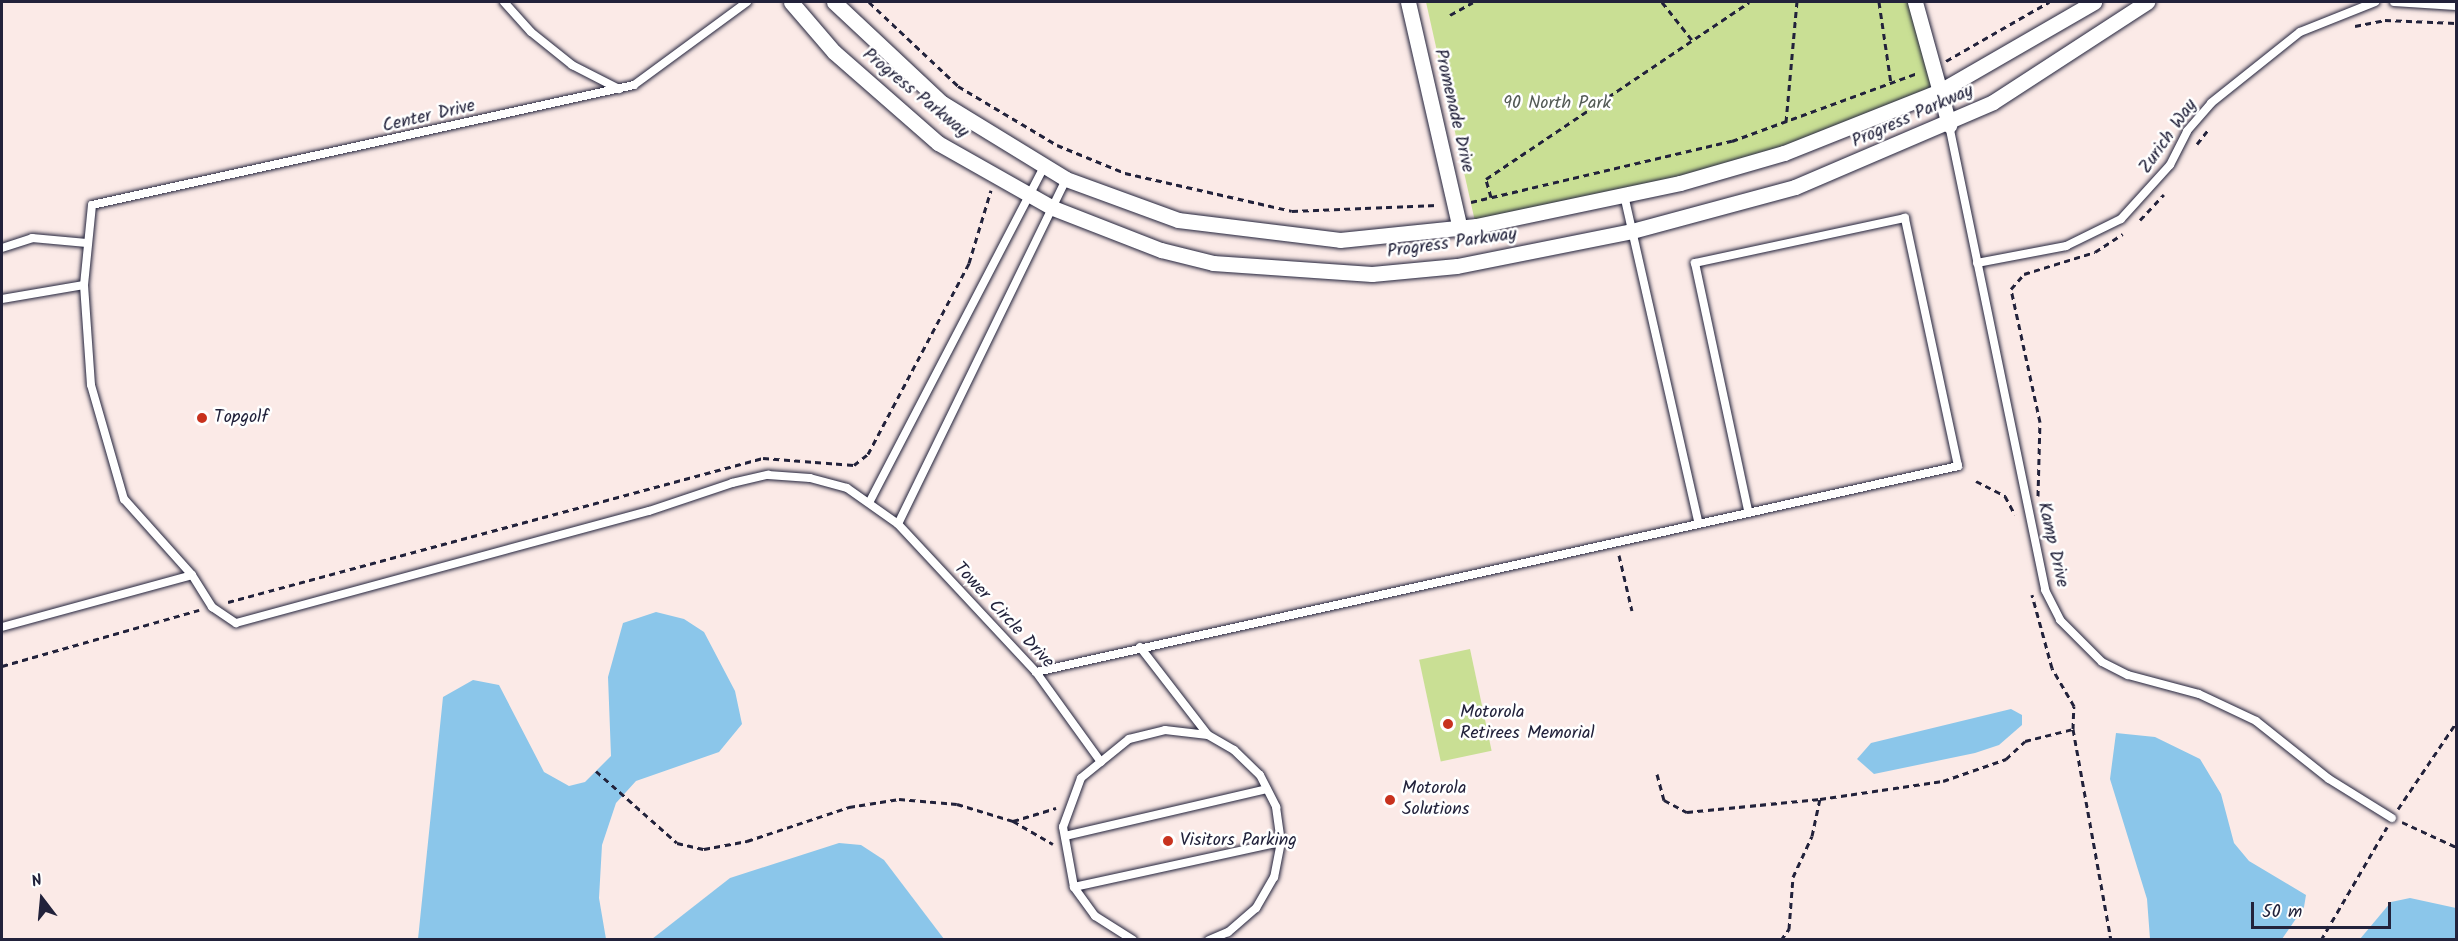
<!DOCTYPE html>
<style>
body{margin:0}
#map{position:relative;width:2458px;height:941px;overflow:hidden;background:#fff;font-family:Kalam,sans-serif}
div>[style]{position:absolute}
.built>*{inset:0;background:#fbeae7;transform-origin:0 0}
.green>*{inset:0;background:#c9df94;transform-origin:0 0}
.water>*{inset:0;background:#8bc6ea}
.path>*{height:3px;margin-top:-1.5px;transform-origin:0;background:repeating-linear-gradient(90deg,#22223b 0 6px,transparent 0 10.5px)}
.roads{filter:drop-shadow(0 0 2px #22223b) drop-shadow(0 0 2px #22223b)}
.lane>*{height:8px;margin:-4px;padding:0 4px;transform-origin:4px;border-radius:4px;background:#fff}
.street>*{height:15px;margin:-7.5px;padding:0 7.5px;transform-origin:7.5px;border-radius:7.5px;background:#fff}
.dots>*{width:16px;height:16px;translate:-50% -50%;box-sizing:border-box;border:3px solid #fff;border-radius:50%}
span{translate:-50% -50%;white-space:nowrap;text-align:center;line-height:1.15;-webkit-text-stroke:5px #fff;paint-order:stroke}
.street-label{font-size:18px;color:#22223b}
.park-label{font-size:18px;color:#545b56}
.poi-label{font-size:18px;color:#22223b}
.left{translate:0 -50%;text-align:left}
.frame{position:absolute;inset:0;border:3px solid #22223b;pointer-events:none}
.north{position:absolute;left:12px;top:869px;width:60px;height:60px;-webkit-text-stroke:4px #fff;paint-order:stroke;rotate:344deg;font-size:16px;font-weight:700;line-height:24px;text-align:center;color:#22223b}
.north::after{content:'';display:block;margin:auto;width:21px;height:27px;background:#22223b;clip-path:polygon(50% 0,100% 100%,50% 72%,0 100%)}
.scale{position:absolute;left:2251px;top:902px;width:140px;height:27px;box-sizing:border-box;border:3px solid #22223b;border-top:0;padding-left:8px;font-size:18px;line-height:21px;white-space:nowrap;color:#22223b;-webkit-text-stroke:4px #fff;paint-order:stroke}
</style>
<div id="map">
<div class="built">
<div style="left:2px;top:2px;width:2454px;height:938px"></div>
</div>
<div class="green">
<div style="clip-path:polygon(1426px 2px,1915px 2px,1940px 91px,1784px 153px,1476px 226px)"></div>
<div style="left:1470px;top:649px;width:104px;height:52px;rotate:78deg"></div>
</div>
<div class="water">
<div style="clip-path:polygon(656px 612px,684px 619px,704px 632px,735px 691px,742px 724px,719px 752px,636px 781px,616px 803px,602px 845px,599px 898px,606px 939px,418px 939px,443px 697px,473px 680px,499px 685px,544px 772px,569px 786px,585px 782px,611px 756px,608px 677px,623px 623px)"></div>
<div style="clip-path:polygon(2011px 709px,2022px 715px,2022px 725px,1999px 745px,1975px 753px,1874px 774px,1857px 759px,1871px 743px)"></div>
<div style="clip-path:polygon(2116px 733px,2155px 737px,2200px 759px,2221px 794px,2234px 843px,2249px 861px,2306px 895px,2304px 907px,2282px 939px,2150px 939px,2147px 899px,2110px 779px)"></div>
<div style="clip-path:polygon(839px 843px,861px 845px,884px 860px,944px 939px,652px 939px,730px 878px)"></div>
<div style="clip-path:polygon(2410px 898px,2456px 908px,2456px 939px,2360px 939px,2391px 902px)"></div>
</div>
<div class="path">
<div style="left:869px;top:2px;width:122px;rotate:43.3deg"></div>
<div style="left:958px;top:86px;width:115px;rotate:30.8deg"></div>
<div style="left:1057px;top:145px;width:74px;rotate:22.4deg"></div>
<div style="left:1125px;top:173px;width:171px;rotate:12.8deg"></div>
<div style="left:1292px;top:211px;width:145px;rotate:-2.4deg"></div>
<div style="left:1662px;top:2px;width:48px;rotate:51.7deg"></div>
<div style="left:1879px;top:2px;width:82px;rotate:81.6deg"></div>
<div style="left:1450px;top:15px;width:26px;rotate:-29deg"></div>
<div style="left:2355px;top:26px;width:31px;rotate:-11deg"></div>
<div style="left:2385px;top:20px;width:71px;rotate:2.4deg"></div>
<div style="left:1946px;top:61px;width:119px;rotate:-29.8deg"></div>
<div style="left:1786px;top:122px;width:121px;rotate:-84.8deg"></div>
<div style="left:2197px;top:144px;width:18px;rotate:-52deg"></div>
<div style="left:1491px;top:197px;width:19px;rotate:-106deg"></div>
<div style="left:1486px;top:179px;width:317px;rotate:-33.9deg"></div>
<div style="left:1471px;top:202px;width:268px;rotate:-13.2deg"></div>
<div style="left:1732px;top:141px;width:198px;rotate:-20.1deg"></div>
<div style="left:2140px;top:220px;width:35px;rotate:-47deg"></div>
<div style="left:1976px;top:481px;width:33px;rotate:27deg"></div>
<div style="left:2005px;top:496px;width:21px;rotate:62deg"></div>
<div style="left:2038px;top:496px;width:74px;rotate:-88.5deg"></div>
<div style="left:2040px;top:422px;width:136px;rotate:-102.3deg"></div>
<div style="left:2011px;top:289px;width:20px;rotate:-49deg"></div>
<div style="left:2024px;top:274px;width:74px;rotate:-17.2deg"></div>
<div style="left:2095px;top:252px;width:33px;rotate:-33deg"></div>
<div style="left:1619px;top:555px;width:57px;rotate:76.9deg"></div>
<div style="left:228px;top:602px;width:554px;rotate:-15.06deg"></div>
<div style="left:763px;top:458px;width:91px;rotate:4.4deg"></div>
<div style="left:854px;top:465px;width:18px;rotate:-38deg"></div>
<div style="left:868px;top:454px;width:216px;rotate:-62.1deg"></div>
<div style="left:969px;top:263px;width:76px;rotate:-73.2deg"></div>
<div style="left:2px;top:666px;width:205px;rotate:-15.9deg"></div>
<div style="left:2073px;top:729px;width:214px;rotate:79.8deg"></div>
<div style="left:596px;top:771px;width:108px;rotate:41.6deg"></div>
<div style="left:677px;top:843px;width:28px;rotate:13deg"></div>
<div style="left:704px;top:849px;width:44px;rotate:-10.5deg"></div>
<div style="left:747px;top:841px;width:108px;rotate:-18.4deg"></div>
<div style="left:849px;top:807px;width:51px;rotate:-9.1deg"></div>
<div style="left:899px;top:799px;width:58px;rotate:4.9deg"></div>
<div style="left:957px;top:804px;width:59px;rotate:16.9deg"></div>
<div style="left:1013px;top:821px;width:45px;rotate:-16.8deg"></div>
<div style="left:1657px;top:774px;width:27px;rotate:75deg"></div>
<div style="left:1664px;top:800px;width:26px;rotate:28deg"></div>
<div style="left:1687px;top:812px;width:134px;rotate:-5.6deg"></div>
<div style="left:2398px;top:809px;width:104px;rotate:-56deg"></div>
<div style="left:1013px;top:821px;width:46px;rotate:29.9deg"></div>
<div style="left:2402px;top:822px;width:60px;rotate:24.8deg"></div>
<div style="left:1781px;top:940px;width:14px;rotate:-54deg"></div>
<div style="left:1789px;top:929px;width:52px;rotate:-85.6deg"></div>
<div style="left:1793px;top:877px;width:45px;rotate:-65.1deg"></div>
<div style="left:1812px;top:836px;width:38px;rotate:-78deg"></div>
<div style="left:1820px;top:799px;width:124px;rotate:-8.3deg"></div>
<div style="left:1943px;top:781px;width:67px;rotate:-19.2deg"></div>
<div style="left:2006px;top:759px;width:26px;rotate:-43deg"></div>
<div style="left:2025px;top:741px;width:49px;rotate:-14deg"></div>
<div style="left:2073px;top:729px;width:23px;rotate:-88deg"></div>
<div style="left:2074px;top:706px;width:44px;rotate:-120.1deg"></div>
<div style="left:2052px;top:668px;width:76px;rotate:-105.3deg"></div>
<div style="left:2321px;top:940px;width:131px;rotate:-59.7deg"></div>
</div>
<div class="roads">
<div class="lane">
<div style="left:504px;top:2px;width:40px;rotate:48deg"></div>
<div style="left:531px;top:32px;width:53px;rotate:38.8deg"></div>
<div style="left:572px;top:65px;width:53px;rotate:27.1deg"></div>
<div style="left:747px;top:2px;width:140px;rotate:143.7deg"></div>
<div style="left:634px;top:85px;width:555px;rotate:167.52deg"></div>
<div style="left:92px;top:205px;width:80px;rotate:95.7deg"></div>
<div style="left:84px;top:285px;width:100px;rotate:86deg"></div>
<div style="left:91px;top:385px;width:119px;rotate:73.9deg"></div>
<div style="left:124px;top:499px;width:102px;rotate:48.2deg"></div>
<div style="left:192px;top:575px;width:38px;rotate:58deg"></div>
<div style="left:212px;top:607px;width:29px;rotate:34deg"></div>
<div style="left:236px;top:623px;width:428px;rotate:-15.2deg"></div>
<div style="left:649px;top:511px;width:88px;rotate:-18.6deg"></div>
<div style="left:732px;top:483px;width:37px;rotate:-13deg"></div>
<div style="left:768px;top:475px;width:42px;rotate:4.1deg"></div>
<div style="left:810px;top:478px;width:38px;rotate:15deg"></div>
<div style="left:847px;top:488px;width:62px;rotate:35.2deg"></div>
<div style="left:898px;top:524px;width:202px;rotate:47deg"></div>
<div style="left:1036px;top:672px;width:111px;rotate:54.2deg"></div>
<div style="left:2394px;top:2px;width:62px;rotate:3.7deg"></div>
<div style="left:1949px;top:125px;width:475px;rotate:78.3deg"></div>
<div style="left:2045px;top:590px;width:34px;rotate:63deg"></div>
<div style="left:2060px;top:620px;width:59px;rotate:45deg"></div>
<div style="left:2102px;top:662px;width:29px;rotate:27deg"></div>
<div style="left:2128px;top:675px;width:73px;rotate:15deg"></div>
<div style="left:2199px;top:694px;width:63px;rotate:25.3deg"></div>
<div style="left:2256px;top:721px;width:93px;rotate:38.5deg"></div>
<div style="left:2329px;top:779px;width:74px;rotate:31.8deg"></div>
<div style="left:1624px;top:195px;width:334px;rotate:77.2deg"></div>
<div style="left:2px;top:248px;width:32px;rotate:-18deg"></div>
<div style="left:32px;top:238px;width:55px;rotate:5.2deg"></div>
<div style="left:1977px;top:263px;width:91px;rotate:-10.8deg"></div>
<div style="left:2066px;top:246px;width:61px;rotate:-26.1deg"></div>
<div style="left:2121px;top:219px;width:73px;rotate:-47.8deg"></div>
<div style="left:2170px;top:165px;width:38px;rotate:-63deg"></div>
<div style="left:2187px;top:131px;width:37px;rotate:-49deg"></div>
<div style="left:2211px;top:103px;width:114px;rotate:-38.6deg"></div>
<div style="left:2300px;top:32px;width:81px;rotate:-21.8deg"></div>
<div style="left:2px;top:299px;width:83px;rotate:-9.7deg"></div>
<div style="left:870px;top:501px;width:377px;rotate:-62.5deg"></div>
<div style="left:898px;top:524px;width:384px;rotate:-64deg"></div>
<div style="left:2px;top:627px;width:197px;rotate:-15.3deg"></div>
<div style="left:1140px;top:647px;width:111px;rotate:52.3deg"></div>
<div style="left:1036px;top:672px;width:945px;rotate:-12.59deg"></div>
<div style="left:1958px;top:466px;width:254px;rotate:-102.1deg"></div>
<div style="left:1905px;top:218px;width:215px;rotate:167.9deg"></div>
<div style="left:1695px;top:263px;width:254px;rotate:77.9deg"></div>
<div style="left:1065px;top:836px;width:207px;rotate:-13.1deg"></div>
<div style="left:1074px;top:887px;width:212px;rotate:-12.3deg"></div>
<div style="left:1133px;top:940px;width:45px;rotate:-147.7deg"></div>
<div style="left:1095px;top:916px;width:36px;rotate:-126deg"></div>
<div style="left:1074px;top:887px;width:61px;rotate:-100.4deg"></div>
<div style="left:1063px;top:827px;width:52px;rotate:-69.8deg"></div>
<div style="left:1081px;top:778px;width:62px;rotate:-39.1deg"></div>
<div style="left:1129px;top:739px;width:37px;rotate:-14deg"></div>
<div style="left:1165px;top:730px;width:43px;rotate:6.6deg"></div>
<div style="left:1208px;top:735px;width:30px;rotate:30deg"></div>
<div style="left:1234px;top:750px;width:36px;rotate:44deg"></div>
<div style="left:1260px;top:775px;width:36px;rotate:63deg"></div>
<div style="left:1276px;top:807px;width:35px;rotate:82deg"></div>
<div style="left:1281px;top:842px;width:36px;rotate:101deg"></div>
<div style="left:1274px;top:877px;width:36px;rotate:120deg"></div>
<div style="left:1256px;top:908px;width:37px;rotate:139deg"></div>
<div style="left:1228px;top:932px;width:21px;rotate:157deg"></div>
</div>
<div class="street">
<div style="left:791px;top:2px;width:66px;rotate:49.3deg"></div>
<div style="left:834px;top:52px;width:138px;rotate:41.2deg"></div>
<div style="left:938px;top:143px;width:132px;rotate:29.5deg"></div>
<div style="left:1053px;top:208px;width:116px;rotate:21.3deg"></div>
<div style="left:1161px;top:250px;width:54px;rotate:14deg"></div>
<div style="left:1213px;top:263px;width:159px;rotate:4deg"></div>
<div style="left:1372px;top:274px;width:85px;rotate:-5.4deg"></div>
<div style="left:1457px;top:266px;width:178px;rotate:-11.3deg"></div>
<div style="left:1632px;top:231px;width:169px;rotate:-15.1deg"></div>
<div style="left:1795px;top:187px;width:215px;rotate:-23.2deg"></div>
<div style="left:1993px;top:102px;width:184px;rotate:-33deg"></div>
<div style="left:834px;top:2px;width:148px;rotate:43.1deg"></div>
<div style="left:942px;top:103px;width:145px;rotate:31.5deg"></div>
<div style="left:1066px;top:179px;width:119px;rotate:20.1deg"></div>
<div style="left:1178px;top:220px;width:163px;rotate:7deg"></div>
<div style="left:1340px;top:240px;width:137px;rotate:-5.9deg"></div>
<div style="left:1476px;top:226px;width:208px;rotate:-11.9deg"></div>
<div style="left:1680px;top:183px;width:108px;rotate:-16.1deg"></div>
<div style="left:1784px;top:153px;width:168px;rotate:-21.7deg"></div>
<div style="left:1940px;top:91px;width:178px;rotate:-30deg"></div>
<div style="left:1408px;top:2px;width:233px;rotate:77.1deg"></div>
<div style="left:1915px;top:2px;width:128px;rotate:74.5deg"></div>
</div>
</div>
<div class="dots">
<div style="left:202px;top:418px;background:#c8321e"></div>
<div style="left:1448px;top:724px;background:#c8321e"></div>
<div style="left:1390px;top:800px;background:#c8321e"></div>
<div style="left:1168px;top:841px;background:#c8321e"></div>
</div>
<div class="street-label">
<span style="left:915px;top:94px;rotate:39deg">Progress Parkway</span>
<span style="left:1453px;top:111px;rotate:77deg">Promenade Drive</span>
<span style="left:429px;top:117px;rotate:-13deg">Center Drive</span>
<span style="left:1913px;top:117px;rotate:-24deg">Progress Parkway</span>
<span style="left:2169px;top:137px;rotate:-55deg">Zurich Way</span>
<span style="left:1452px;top:244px;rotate:-8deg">Progress Parkway</span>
<span style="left:2052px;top:545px;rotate:77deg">Kamp Drive</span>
<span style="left:1003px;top:616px;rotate:47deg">Tower Circle Drive</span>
</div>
<div class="park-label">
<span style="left:1557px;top:104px">90 North Park</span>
</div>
<div class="poi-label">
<span class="left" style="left:214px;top:418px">Topgolf</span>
<span class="left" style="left:1460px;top:724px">Motorola<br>Retirees Memorial</span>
<span class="left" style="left:1402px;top:800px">Motorola<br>Solutions</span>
<span class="left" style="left:1180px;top:841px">Visitors Parking</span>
</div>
<div class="frame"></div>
<div class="north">N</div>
<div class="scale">50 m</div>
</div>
